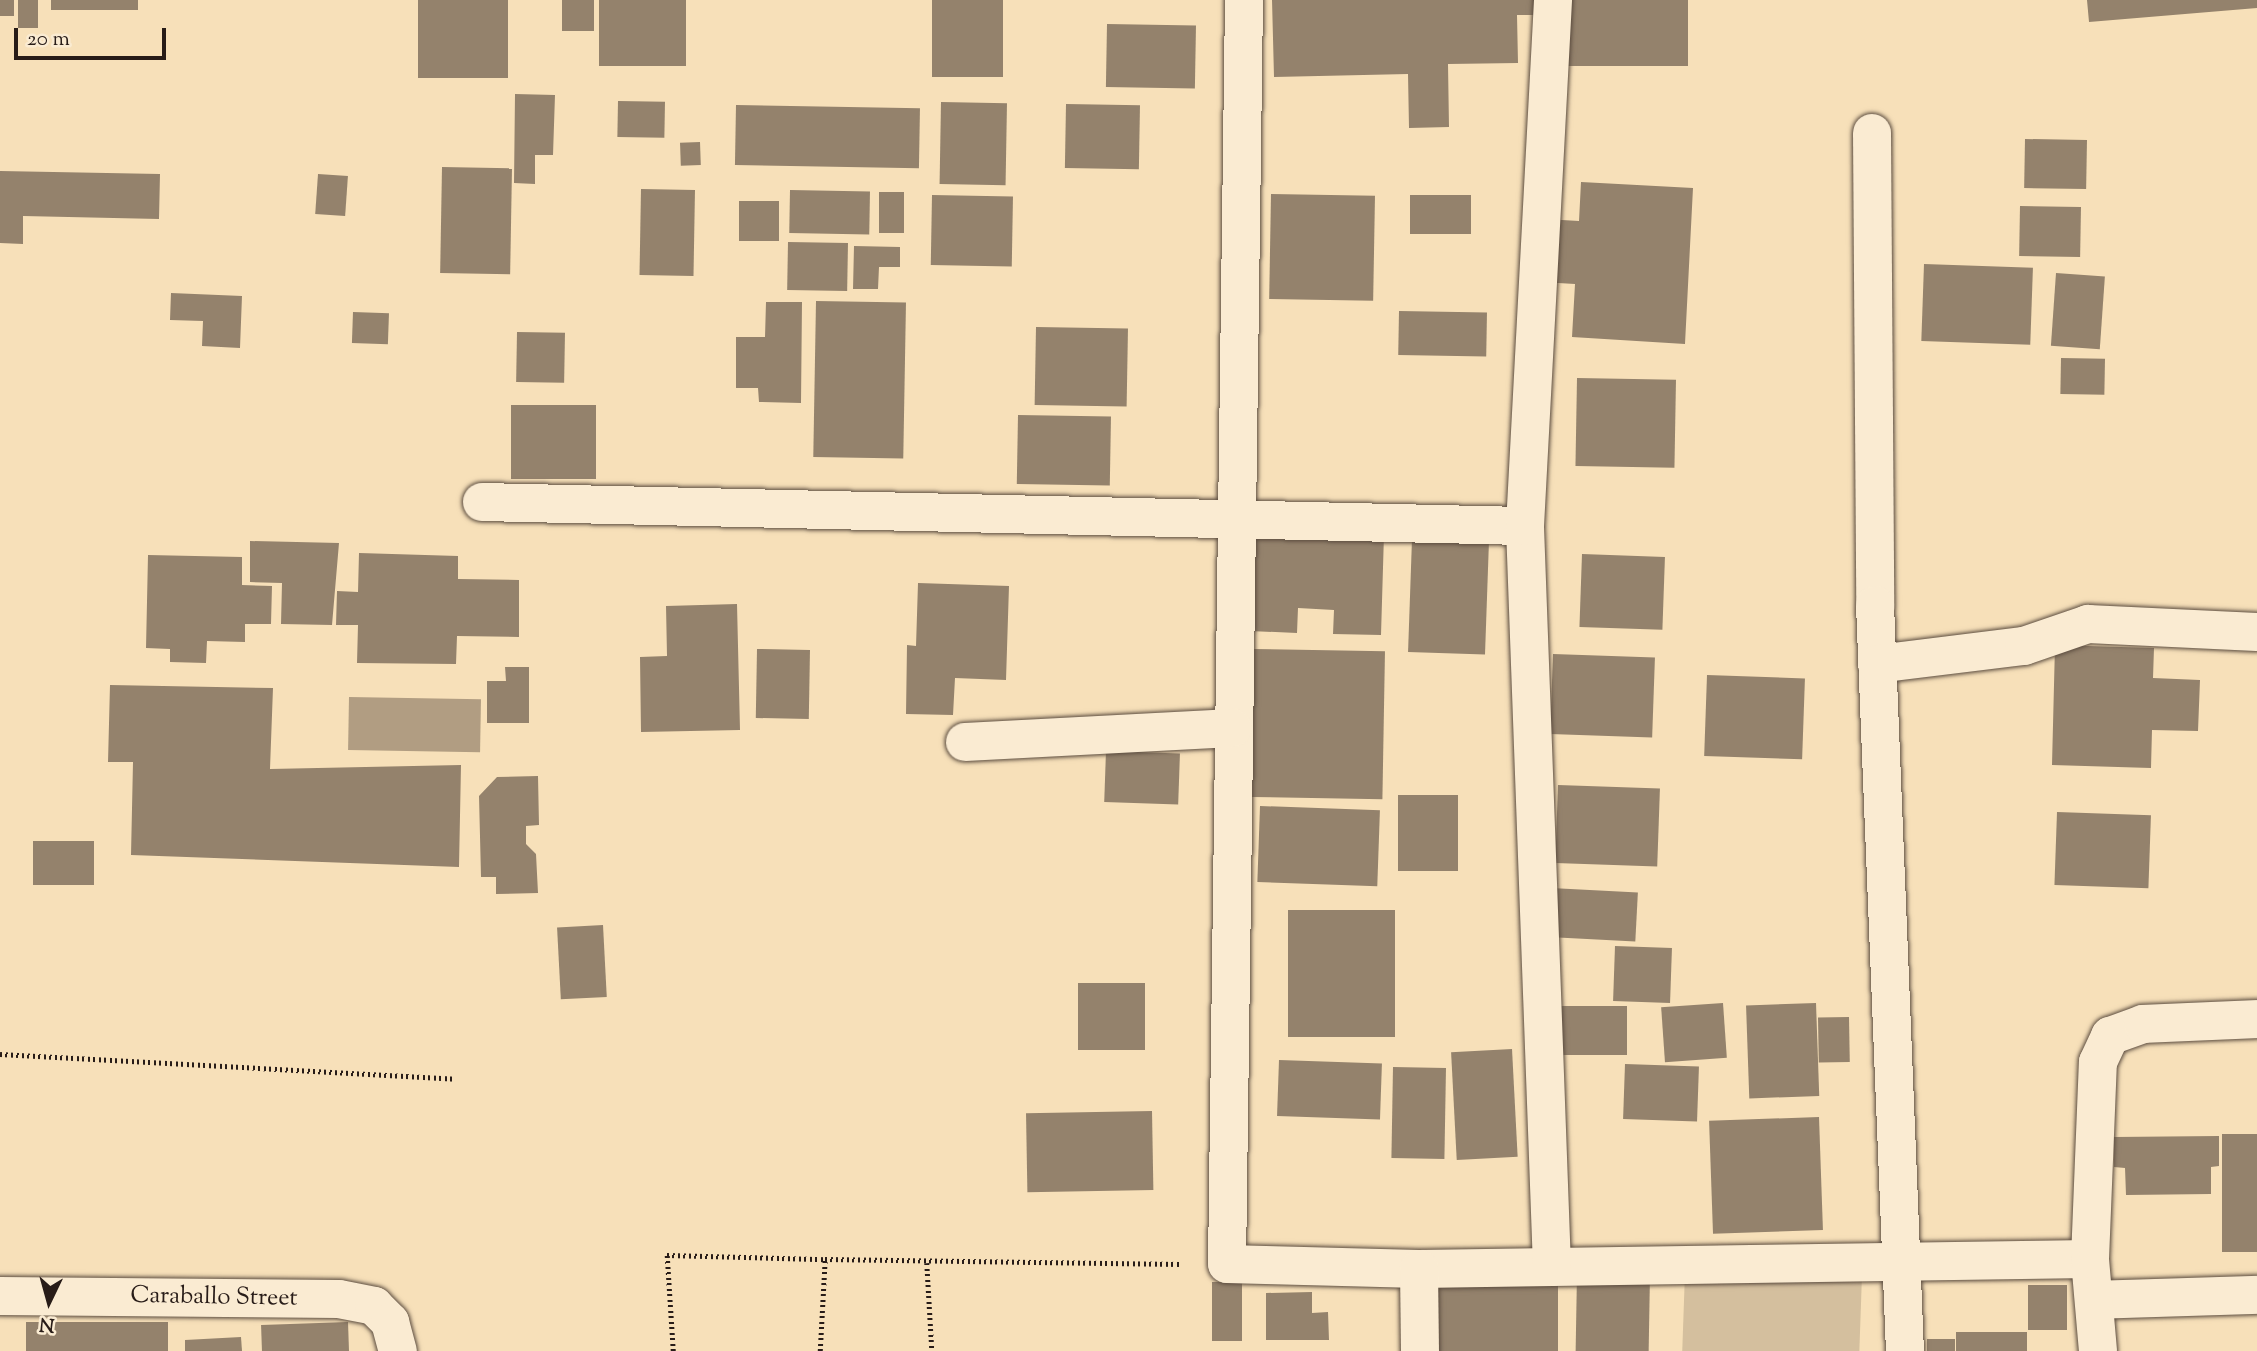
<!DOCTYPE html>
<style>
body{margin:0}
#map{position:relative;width:2257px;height:1351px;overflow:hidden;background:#f7e0b9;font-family:"Sorts Mill Goudy",serif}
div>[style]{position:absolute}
.green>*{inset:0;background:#d4bf9e;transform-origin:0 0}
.water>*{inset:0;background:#b19d82;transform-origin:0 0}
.building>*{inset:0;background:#94826c;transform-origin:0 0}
.path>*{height:4.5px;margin-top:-2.25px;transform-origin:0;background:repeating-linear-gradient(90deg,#281c18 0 2px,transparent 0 5.5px)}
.roads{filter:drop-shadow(0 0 2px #5c4d40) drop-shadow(0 0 2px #5c4d40)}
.street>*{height:38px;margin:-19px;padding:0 19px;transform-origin:19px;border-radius:19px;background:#faebd2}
span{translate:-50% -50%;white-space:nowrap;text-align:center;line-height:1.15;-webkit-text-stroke:5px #faebd2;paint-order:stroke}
.street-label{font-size:24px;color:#281c18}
.north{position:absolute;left:14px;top:1267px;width:70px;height:70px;-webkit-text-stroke:5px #faebd2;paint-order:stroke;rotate:185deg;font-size:19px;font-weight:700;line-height:28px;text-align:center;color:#281c18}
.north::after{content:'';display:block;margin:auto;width:24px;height:32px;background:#281c18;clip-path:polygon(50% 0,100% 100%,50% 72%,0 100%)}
.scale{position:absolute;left:14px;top:28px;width:152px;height:32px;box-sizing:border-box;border:4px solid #281c18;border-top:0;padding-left:9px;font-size:21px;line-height:24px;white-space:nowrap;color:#281c18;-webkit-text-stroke:5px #faebd2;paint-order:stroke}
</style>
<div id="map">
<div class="green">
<div style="left:1685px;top:1272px;width:177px;height:79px;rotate:2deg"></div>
</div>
<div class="water">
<div style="left:349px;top:697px;width:132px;height:53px;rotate:1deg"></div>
</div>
<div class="building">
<div style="left:0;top:0;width:14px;height:16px"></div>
<div style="left:18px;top:0;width:20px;height:28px"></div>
<div style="left:51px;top:0;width:87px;height:10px"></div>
<div style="left:418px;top:0;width:90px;height:78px"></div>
<div style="left:562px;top:0;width:32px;height:31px"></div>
<div style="left:599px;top:0;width:87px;height:66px"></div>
<div style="left:932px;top:0;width:71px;height:77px"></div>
<div style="clip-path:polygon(1272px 0,1540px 0,1540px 15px,1517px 15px,1518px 63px,1448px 64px,1449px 127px,1409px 128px,1408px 74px,1274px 77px)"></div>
<div style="left:1565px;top:0;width:123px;height:66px"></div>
<div style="clip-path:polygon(2087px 0,2257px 0,2257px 8px,2089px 22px)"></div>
<div style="left:1107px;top:24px;width:89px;height:63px;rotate:1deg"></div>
<div style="clip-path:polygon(515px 94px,555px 95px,553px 155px,535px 155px,535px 184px,514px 183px)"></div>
<div style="left:618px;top:101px;width:47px;height:36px;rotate:1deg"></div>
<div style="left:941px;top:102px;width:66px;height:82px;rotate:1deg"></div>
<div style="left:1066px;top:104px;width:74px;height:64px;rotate:1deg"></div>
<div style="left:736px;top:105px;width:184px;height:60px;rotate:1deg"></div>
<div style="left:2025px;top:139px;width:62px;height:49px;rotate:1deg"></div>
<div style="left:700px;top:142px;width:23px;height:20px;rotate:88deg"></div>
<div style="left:442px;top:167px;width:70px;height:106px;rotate:1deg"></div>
<div style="clip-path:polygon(0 171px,160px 174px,159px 219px,23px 216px,23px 244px,0 243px)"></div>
<div style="left:318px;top:174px;width:30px;height:40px;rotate:4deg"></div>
<div style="clip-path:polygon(1581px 182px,1693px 188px,1685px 344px,1572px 337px,1575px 284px,1541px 282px,1545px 219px,1579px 221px)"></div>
<div style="left:641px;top:189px;width:54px;height:86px;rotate:1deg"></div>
<div style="left:790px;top:190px;width:80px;height:43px;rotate:1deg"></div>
<div style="left:879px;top:192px;width:25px;height:41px"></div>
<div style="left:1271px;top:194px;width:104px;height:105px;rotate:1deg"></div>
<div style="left:932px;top:195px;width:81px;height:70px;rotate:1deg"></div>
<div style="left:1410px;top:195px;width:61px;height:39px"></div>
<div style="left:739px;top:201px;width:40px;height:40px"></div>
<div style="left:2020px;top:206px;width:61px;height:50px;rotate:1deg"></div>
<div style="left:788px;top:242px;width:60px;height:48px;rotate:1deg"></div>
<div style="clip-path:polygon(854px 246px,900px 247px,900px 267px,879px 267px,878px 289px,853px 289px)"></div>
<div style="left:1924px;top:264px;width:109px;height:77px;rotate:2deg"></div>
<div style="left:2056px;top:273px;width:49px;height:73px;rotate:4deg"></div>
<div style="clip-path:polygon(171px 293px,242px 296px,240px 348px,202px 346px,203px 321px,170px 320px)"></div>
<div style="left:816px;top:301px;width:90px;height:156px;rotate:1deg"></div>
<div style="clip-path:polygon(766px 302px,802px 302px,801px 403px,759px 402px,758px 388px,736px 388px,736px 337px,765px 337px)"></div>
<div style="left:1399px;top:311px;width:88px;height:44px;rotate:1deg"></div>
<div style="left:353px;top:312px;width:36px;height:31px;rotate:2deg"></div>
<div style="left:1036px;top:327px;width:92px;height:78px;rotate:1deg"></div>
<div style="left:517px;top:332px;width:48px;height:50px;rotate:1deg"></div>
<div style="left:2061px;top:358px;width:44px;height:36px;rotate:1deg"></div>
<div style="left:1577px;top:378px;width:99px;height:88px;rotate:1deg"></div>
<div style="left:511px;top:405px;width:85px;height:74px"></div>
<div style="left:1018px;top:415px;width:93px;height:69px;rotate:1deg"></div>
<div style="clip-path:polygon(1253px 530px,1384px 534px,1381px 635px,1333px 634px,1334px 610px,1298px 608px,1297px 633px,1250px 631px)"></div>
<div style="left:1412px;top:539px;width:77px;height:113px;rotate:2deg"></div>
<div style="clip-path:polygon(250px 541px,339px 543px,332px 625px,281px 624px,282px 583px,250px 582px)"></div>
<div style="clip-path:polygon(359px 553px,458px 556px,458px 579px,519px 580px,519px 637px,457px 636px,456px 664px,357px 663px,358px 625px,336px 625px,337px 591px,358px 592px)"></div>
<div style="left:1582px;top:554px;width:83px;height:73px;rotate:2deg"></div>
<div style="clip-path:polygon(148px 555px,242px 557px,242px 585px,272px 586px,271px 624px,245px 624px,245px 642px,207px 641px,206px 663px,170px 662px,170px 649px,146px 648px)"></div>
<div style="clip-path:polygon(918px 583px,1009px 586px,1006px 680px,955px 678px,953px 715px,906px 714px,907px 645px,916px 646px)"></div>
<div style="clip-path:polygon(737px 604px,740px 730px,641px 732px,640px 657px,667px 656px,666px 606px)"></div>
<div style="clip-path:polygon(2055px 645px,2154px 648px,2153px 678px,2200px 680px,2198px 731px,2152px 730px,2151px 768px,2052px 765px)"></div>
<div style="left:757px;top:649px;width:53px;height:69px;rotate:1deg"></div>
<div style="left:1254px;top:649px;width:131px;height:148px;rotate:1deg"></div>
<div style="left:1553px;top:654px;width:102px;height:80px;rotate:2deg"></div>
<div style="clip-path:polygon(505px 667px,529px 667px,529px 723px,487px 723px,487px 681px,506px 681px)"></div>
<div style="left:1707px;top:675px;width:98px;height:81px;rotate:2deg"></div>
<div style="clip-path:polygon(110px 685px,273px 688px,270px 769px,461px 765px,459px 867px,131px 855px,133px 762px,108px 762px)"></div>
<div style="left:1106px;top:751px;width:74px;height:51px;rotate:2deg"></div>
<div style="clip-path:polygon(538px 776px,539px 825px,526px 826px,526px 844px,536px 854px,538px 893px,496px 894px,496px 877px,481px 877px,479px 796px,497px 777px)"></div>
<div style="left:1558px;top:785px;width:102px;height:78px;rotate:2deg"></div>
<div style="left:1398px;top:795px;width:60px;height:76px"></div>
<div style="left:1260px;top:806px;width:120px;height:76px;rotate:2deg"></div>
<div style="left:2057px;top:812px;width:94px;height:73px;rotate:2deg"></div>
<div style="left:33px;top:841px;width:61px;height:44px"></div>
<div style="left:1551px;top:888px;width:87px;height:49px;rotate:3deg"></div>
<div style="left:1288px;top:910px;width:107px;height:127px"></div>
<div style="left:603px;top:925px;width:72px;height:46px;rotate:87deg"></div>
<div style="left:1615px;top:946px;width:57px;height:55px;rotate:2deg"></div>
<div style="left:1078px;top:983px;width:67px;height:67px"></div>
<div style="left:1723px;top:1003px;width:55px;height:62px;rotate:86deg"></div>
<div style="left:1816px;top:1003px;width:93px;height:70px;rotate:88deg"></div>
<div style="left:1551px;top:1006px;width:76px;height:49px"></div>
<div style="left:1849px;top:1017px;width:45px;height:31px;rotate:89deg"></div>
<div style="left:1512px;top:1049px;width:108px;height:61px;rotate:87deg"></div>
<div style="left:1279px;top:1060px;width:103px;height:56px;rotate:2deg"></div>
<div style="left:1625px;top:1064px;width:74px;height:55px;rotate:2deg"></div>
<div style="left:1393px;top:1067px;width:53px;height:91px;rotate:1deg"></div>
<div style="left:1152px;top:1111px;width:79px;height:126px;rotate:89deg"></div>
<div style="left:1819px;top:1117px;width:113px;height:110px;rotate:88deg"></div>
<div style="left:2222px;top:1134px;width:35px;height:118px"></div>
<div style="clip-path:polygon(2219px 1136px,2219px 1166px,2211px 1167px,2211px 1194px,2126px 1195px,2125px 1168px,2114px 1167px,2114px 1137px)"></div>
<div style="left:1577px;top:1273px;width:73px;height:78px;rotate:1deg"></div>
<div style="left:1212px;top:1282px;width:30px;height:59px"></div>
<div style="left:1558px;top:1285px;width:66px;height:128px;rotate:90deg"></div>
<div style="left:2028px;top:1285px;width:39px;height:45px"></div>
<div style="clip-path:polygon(1312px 1292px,1312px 1313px,1328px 1312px,1329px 1340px,1266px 1340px,1266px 1293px)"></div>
<div style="left:26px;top:1322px;width:142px;height:29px"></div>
<div style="left:348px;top:1322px;width:29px;height:87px;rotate:88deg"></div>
<div style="left:2027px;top:1332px;width:19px;height:71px;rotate:90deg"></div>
<div style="clip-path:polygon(241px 1337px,242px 1351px,185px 1351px,185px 1340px)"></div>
<div style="left:1927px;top:1339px;width:28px;height:12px"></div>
</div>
<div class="path">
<div style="left:0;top:1054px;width:456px;rotate:3.1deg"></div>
<div style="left:927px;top:1263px;width:88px;rotate:86.7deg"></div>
<div style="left:673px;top:1351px;width:96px;rotate:-93.6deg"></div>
<div style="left:667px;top:1255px;width:158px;rotate:1.5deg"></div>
<div style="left:820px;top:1351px;width:92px;rotate:-86.9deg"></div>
<div style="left:825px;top:1259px;width:355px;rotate:0.8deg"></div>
</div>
<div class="roads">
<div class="street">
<div style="left:1244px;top:0;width:1264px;rotate:90.77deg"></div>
<div style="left:1227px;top:1264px;width:192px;rotate:1.5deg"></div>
<div style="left:1419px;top:1269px;width:671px;rotate:-0.85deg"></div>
<div style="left:1872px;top:133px;width:472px;rotate:89.6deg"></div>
<div style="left:1875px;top:605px;width:747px;rotate:87.7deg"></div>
<div style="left:482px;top:502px;width:1043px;rotate:1.32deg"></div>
<div style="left:1877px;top:664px;width:148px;rotate:-7deg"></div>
<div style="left:2024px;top:646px;width:68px;rotate:-19deg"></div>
<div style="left:2088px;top:624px;width:169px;rotate:2.7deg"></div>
<div style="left:965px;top:742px;width:268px;rotate:-3deg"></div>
<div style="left:1552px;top:1267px;width:741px;rotate:-92.09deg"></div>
<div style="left:1525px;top:526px;width:527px;rotate:-86.95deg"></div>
<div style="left:1419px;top:1269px;width:82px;rotate:89.3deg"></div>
<div style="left:0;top:1296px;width:339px;rotate:0.5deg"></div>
<div style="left:339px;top:1299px;width:36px;rotate:11deg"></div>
<div style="left:374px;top:1306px;width:23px;rotate:45deg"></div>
<div style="left:390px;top:1322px;width:30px;rotate:75deg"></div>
<div style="left:2094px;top:1300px;width:163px;rotate:-1.8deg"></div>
<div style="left:2098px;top:1351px;width:92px;rotate:-95deg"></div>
<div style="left:2090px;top:1259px;width:197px;rotate:-87.7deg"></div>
<div style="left:2098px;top:1062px;width:29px;rotate:-65deg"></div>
<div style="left:2110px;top:1036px;width:35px;rotate:-20deg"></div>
<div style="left:2143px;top:1024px;width:114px;rotate:-2.5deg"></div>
</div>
</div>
<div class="street-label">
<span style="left:214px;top:1298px;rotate:1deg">Caraballo Street</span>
</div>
<div class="north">N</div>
<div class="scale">20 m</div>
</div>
